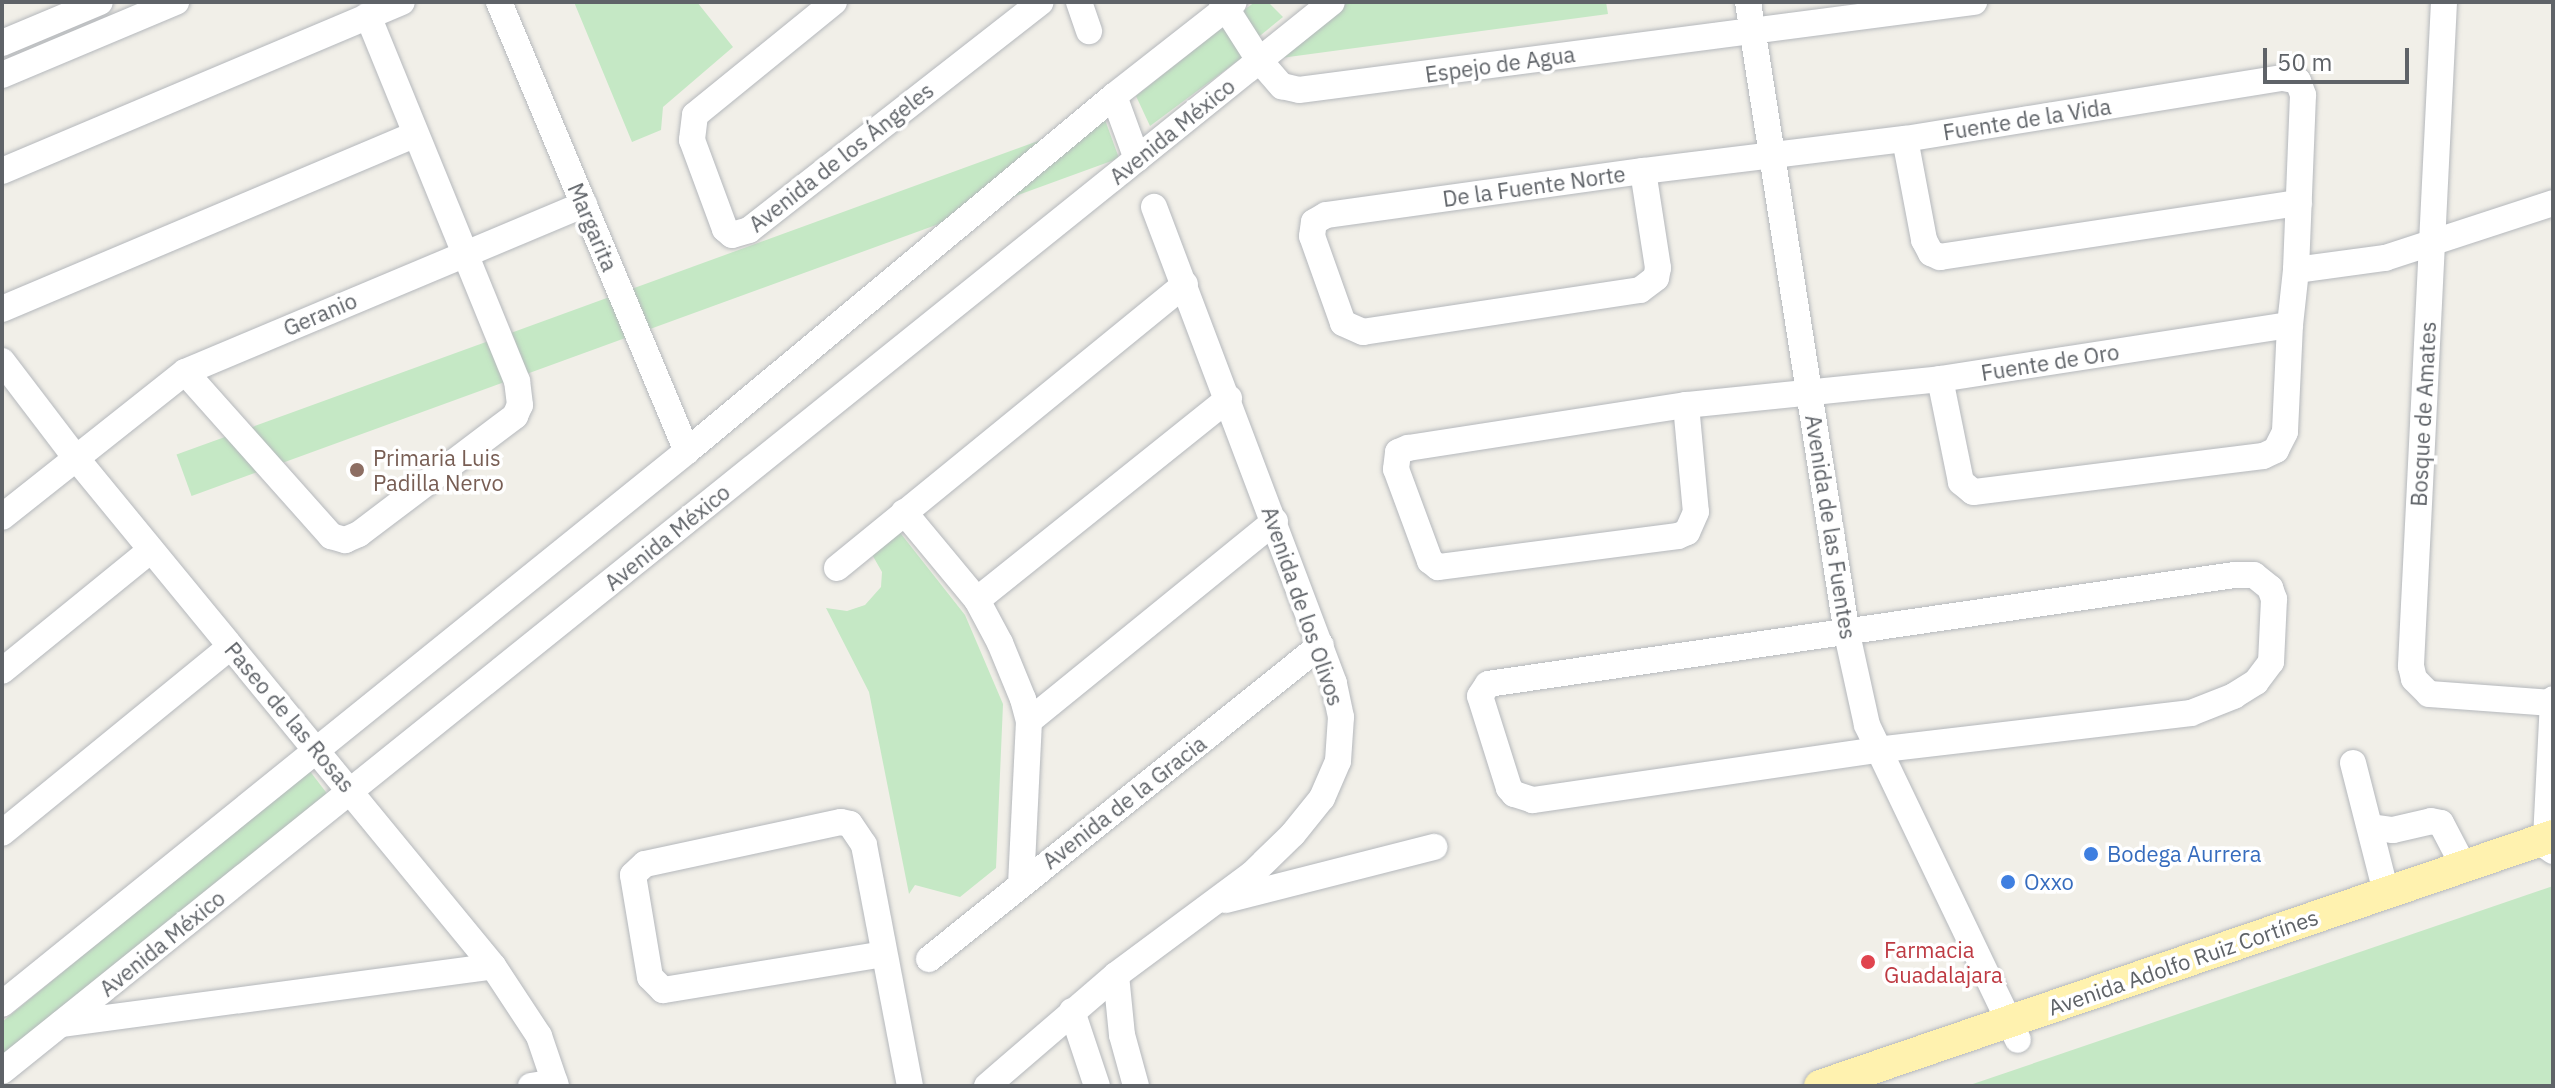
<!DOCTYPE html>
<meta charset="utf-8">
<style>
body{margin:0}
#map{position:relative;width:2555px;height:1088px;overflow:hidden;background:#f1efe8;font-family:"IBM Plex Sans",sans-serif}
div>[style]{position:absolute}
.green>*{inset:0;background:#c5e8c5;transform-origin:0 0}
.roads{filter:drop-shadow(0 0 2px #b5b8bc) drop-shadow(0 0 2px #b5b8bc)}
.minor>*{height:26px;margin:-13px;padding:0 13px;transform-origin:13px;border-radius:13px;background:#fff}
.major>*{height:32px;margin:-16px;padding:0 16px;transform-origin:16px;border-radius:16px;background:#fff2af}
.dots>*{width:22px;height:22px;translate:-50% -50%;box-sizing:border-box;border:4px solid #fff;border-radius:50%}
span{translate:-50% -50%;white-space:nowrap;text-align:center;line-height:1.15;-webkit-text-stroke:7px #fff;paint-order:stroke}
.street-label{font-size:22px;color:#5f6368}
.education-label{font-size:22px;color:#785e54}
.left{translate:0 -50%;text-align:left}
.shop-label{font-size:22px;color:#366cbe}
.health-label{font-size:22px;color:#be3a42}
.frame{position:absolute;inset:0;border:4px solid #5f6368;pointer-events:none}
.scale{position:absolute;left:2263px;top:48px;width:146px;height:36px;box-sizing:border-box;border:4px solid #5f6368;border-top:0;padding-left:10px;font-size:24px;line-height:28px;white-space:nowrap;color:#5f6368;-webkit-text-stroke:6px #fff;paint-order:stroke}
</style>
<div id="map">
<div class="green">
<div style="clip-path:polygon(574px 2px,697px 2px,733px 47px,663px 107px,661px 130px,632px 142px)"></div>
<div style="clip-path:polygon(1255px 2px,1268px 2px,1283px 17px,1256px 39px,1241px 12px)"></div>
<div style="clip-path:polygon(1348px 2px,1606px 2px,1608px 14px,1281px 58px)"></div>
<div style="clip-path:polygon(1228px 23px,1243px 57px,1150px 126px,1136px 96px)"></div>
<div style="left:1104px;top:117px;width:44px;height:987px;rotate:70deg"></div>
<div style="clip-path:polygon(894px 525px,965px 615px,1003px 704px,996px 868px,960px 897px,915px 885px,909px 894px,869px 692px,826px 608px,847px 611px,865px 605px,881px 587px,882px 572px,870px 551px)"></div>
<div style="clip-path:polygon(309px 770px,332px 800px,2px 1067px,2px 1022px)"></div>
<div style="clip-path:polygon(2553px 886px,2553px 1086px,1967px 1086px)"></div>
</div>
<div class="roads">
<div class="minor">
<div style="left:499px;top:2px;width:487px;rotate:67.3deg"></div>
<div style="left:834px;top:2px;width:179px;rotate:140.9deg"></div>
<div style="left:695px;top:115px;width:25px;rotate:97deg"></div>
<div style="left:692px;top:140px;width:95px;rotate:69.7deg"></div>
<div style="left:725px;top:229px;width:9px;rotate:41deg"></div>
<div style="left:732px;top:235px;width:18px;rotate:-16deg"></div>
<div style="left:749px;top:230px;width:370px;rotate:-38deg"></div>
<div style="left:1079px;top:2px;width:31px;rotate:71deg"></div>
<div style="left:1222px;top:2px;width:69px;rotate:57.5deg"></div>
<div style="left:1259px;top:60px;width:35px;rotate:49deg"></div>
<div style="left:1282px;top:86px;width:17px;rotate:13deg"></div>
<div style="left:1299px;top:90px;width:681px;rotate:-7.43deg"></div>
<div style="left:1748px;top:2px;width:640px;rotate:81.1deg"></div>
<div style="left:1847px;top:634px;width:93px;rotate:77.6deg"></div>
<div style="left:1867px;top:725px;width:349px;rotate:64.4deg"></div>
<div style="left:2444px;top:2px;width:665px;rotate:92.85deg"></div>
<div style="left:2411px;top:666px;width:13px;rotate:77deg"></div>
<div style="left:2414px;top:679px;width:21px;rotate:45deg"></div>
<div style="left:2429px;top:694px;width:124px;rotate:4.2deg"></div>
<div style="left:2px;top:43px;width:106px;rotate:-22.7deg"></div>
<div style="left:2px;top:75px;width:189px;rotate:-22.8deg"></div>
<div style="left:1114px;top:96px;width:67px;rotate:69.9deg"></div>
<div style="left:1905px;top:139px;width:103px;rotate:79.3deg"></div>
<div style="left:1924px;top:240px;width:15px;rotate:62deg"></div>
<div style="left:1931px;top:253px;width:10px;rotate:24deg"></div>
<div style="left:1940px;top:257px;width:363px;rotate:-8.6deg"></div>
<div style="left:2px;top:171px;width:434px;rotate:-22.9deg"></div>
<div style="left:1643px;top:171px;width:98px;rotate:81.2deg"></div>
<div style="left:1658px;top:268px;width:10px;rotate:101deg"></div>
<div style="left:1656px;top:278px;width:20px;rotate:143deg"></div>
<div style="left:1640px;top:290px;width:280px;rotate:171.4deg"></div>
<div style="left:1363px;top:332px;width:22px;rotate:-156deg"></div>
<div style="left:1343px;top:323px;width:92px;rotate:-109.6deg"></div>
<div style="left:1312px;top:236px;width:14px;rotate:-82deg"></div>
<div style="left:1314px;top:222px;width:14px;rotate:-30deg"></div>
<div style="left:1326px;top:215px;width:320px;rotate:-7.9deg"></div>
<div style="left:1643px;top:171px;width:264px;rotate:-7deg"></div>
<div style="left:1905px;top:139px;width:383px;rotate:-9.2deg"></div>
<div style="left:2283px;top:78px;width:15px;rotate:11deg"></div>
<div style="left:2298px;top:81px;width:15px;rotate:70deg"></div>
<div style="left:2303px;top:95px;width:175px;rotate:92.3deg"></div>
<div style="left:2296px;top:270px;width:55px;rotate:96.2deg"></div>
<div style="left:2290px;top:325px;width:107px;rotate:92.7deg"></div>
<div style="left:2285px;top:432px;width:20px;rotate:117deg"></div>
<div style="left:2276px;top:450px;width:14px;rotate:155deg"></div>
<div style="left:2263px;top:456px;width:292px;rotate:172.9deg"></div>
<div style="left:1973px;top:492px;width:16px;rotate:-140deg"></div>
<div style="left:1961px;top:482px;width:105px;rotate:-101.5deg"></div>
<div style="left:2296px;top:270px;width:90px;rotate:-7.7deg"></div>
<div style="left:2385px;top:258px;width:177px;rotate:-18.1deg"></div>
<div style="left:2px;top:309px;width:449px;rotate:-22.9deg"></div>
<div style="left:2px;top:361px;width:122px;rotate:52.7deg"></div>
<div style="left:76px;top:458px;width:657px;rotate:50.62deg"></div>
<div style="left:493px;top:966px;width:84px;rotate:56.7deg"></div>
<div style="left:539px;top:1036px;width:53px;rotate:71.2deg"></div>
<div style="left:185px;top:372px;width:220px;rotate:48.3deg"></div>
<div style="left:331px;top:536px;width:15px;rotate:16deg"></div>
<div style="left:345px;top:540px;width:15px;rotate:-23deg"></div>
<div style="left:359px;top:534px;width:196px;rotate:-37.1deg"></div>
<div style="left:515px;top:416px;width:12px;rotate:-66deg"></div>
<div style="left:520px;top:405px;width:24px;rotate:-97deg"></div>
<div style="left:517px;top:381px;width:395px;rotate:-112.2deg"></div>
<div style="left:1686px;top:405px;width:107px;rotate:84.7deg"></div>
<div style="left:1696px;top:512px;width:22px;rotate:114deg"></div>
<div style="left:1687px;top:532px;width:10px;rotate:156deg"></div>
<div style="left:1678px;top:536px;width:242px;rotate:172.6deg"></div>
<div style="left:1438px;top:567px;width:10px;rotate:-143deg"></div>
<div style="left:1430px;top:561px;width:98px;rotate:-110.3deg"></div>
<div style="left:1396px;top:469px;width:17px;rotate:-83deg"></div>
<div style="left:1398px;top:452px;width:11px;rotate:-22deg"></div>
<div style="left:1408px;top:448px;width:281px;rotate:-8.8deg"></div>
<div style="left:1686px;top:405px;width:255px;rotate:-5.8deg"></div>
<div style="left:1940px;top:379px;width:354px;rotate:-8.8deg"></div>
<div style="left:904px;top:512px;width:114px;rotate:50.3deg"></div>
<div style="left:977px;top:600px;width:49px;rotate:61.9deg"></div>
<div style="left:1000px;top:643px;width:61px;rotate:67.7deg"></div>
<div style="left:1023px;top:699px;width:23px;rotate:75deg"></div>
<div style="left:1029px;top:721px;width:163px;rotate:92.8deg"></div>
<div style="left:2px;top:517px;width:233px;rotate:-38.4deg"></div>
<div style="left:185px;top:372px;width:433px;rotate:-22.8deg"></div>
<div style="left:837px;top:568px;width:449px;rotate:-39.2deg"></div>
<div style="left:2234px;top:575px;width:20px"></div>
<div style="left:2254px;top:575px;width:21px;rotate:39deg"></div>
<div style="left:2270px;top:588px;width:12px;rotate:70deg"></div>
<div style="left:2274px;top:599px;width:63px;rotate:92.7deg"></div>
<div style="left:2271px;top:662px;width:25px;rotate:127deg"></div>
<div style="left:2256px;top:682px;width:26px;rotate:148deg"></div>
<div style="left:2234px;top:696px;width:46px;rotate:158.4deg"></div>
<div style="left:2191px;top:713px;width:316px;rotate:173.3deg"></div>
<div style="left:1877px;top:750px;width:348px;rotate:171.7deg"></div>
<div style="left:1533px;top:800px;width:20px;rotate:-162deg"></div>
<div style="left:1514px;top:794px;width:8px;rotate:-130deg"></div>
<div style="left:1509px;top:788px;width:96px;rotate:-107.5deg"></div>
<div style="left:1480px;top:696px;width:14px;rotate:-56deg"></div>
<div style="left:1488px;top:684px;width:754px;rotate:-8.31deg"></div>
<div style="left:977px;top:600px;width:323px;rotate:-38.7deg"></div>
<div style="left:2px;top:671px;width:192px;rotate:-39.1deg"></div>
<div style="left:1029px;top:721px;width:317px;rotate:-39.1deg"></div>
<div style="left:2353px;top:763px;width:133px;rotate:75.7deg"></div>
<div style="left:2371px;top:827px;width:22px;rotate:8deg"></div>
<div style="left:2393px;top:830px;width:39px;rotate:-13deg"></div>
<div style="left:2431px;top:821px;width:10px;rotate:11deg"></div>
<div style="left:2441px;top:823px;width:50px;rotate:62.4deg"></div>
<div style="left:2px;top:833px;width:294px;rotate:-39.2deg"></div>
<div style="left:2553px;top:851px;width:9px;rotate:-144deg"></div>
<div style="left:2546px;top:846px;width:7px;rotate:-90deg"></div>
<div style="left:2546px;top:839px;width:140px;rotate:-87.1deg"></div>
<div style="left:1226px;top:900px;width:215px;rotate:-14.3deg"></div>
<div style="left:884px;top:954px;width:224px;rotate:170.7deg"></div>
<div style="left:663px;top:990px;width:18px;rotate:-135deg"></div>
<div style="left:650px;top:977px;width:103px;rotate:-99.5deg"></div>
<div style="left:633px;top:875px;width:16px;rotate:-43deg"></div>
<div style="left:645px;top:864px;width:200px;rotate:-12.1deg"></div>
<div style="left:841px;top:822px;width:9px;rotate:13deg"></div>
<div style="left:850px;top:824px;width:25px;rotate:56deg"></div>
<div style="left:864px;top:845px;width:245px;rotate:79.2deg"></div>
<div style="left:929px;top:959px;width:502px;rotate:-38.7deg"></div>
<div style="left:1116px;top:975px;width:60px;rotate:84.3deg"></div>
<div style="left:1122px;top:1035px;width:53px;rotate:74.6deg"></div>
<div style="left:2px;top:1004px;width:880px;rotate:-38.91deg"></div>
<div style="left:687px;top:451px;width:555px;rotate:-39.74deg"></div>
<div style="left:1114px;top:96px;width:152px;rotate:-38.1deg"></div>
<div style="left:1072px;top:1011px;width:79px;rotate:71.6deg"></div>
<div style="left:61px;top:1024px;width:436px;rotate:-7.6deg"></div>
<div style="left:2px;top:1071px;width:1706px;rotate:-38.79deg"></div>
<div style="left:531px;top:1086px;width:24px;rotate:-9deg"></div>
<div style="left:987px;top:1086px;width:170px;rotate:-40.7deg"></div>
<div style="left:1116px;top:975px;width:169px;rotate:-36.6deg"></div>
<div style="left:1252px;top:874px;width:57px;rotate:-44.3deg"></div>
<div style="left:1293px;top:834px;width:46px;rotate:-51.1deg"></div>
<div style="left:1322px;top:798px;width:40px;rotate:-66.6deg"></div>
<div style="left:1338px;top:761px;width:44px;rotate:-86.1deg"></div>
<div style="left:1341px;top:717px;width:35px;rotate:-102deg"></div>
<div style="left:1334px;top:683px;width:509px;rotate:-110.71deg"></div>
</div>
<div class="major">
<div style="left:1820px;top:1086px;width:774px;rotate:-18.83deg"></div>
</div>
</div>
<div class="dots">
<div style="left:357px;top:470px;background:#8d6e63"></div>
<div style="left:2091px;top:854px;background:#3f7fe0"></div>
<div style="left:2008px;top:882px;background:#3f7fe0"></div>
<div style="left:1868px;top:962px;background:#e0444e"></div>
</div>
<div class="street-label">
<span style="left:1500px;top:64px;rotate:-8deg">Espejo de Agua</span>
<span style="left:2027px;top:119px;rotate:-9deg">Fuente de la Vida</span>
<span style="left:1172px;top:131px;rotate:-39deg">Avenida México</span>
<span style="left:841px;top:157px;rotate:-38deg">Avenida de los Ángeles</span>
<span style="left:1534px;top:186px;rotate:-8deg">De la Fuente Norte</span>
<span style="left:593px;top:227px;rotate:67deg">Margarita</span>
<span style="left:320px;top:314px;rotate:-23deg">Geranio</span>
<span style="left:2050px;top:362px;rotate:-9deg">Fuente de Oro</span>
<span style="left:2423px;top:414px;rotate:-87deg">Bosque de Amates</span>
<span style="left:1831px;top:527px;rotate:81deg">Avenida de las Fuentes</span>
<span style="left:667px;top:537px;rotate:-39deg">Avenida México</span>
<span style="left:1303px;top:606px;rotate:71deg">Avenida de los Olivos</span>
<span style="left:290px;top:717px;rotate:50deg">Paseo de las Rosas</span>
<span style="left:1124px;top:802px;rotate:-38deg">Avenida de la Gracia</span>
<span style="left:162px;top:943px;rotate:-39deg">Avenida México</span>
<span style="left:2183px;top:962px;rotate:-19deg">Avenida Adolfo Ruiz Cortínes</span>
</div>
<div class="education-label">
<span class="left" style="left:373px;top:470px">Primaria Luis<br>Padilla Nervo</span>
</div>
<div class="shop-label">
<span class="left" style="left:2107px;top:854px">Bodega Aurrera</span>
<span class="left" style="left:2024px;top:882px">Oxxo</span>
</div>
<div class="health-label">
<span class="left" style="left:1884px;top:962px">Farmacia<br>Guadalajara</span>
</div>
<div class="frame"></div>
<div class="scale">50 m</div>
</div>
